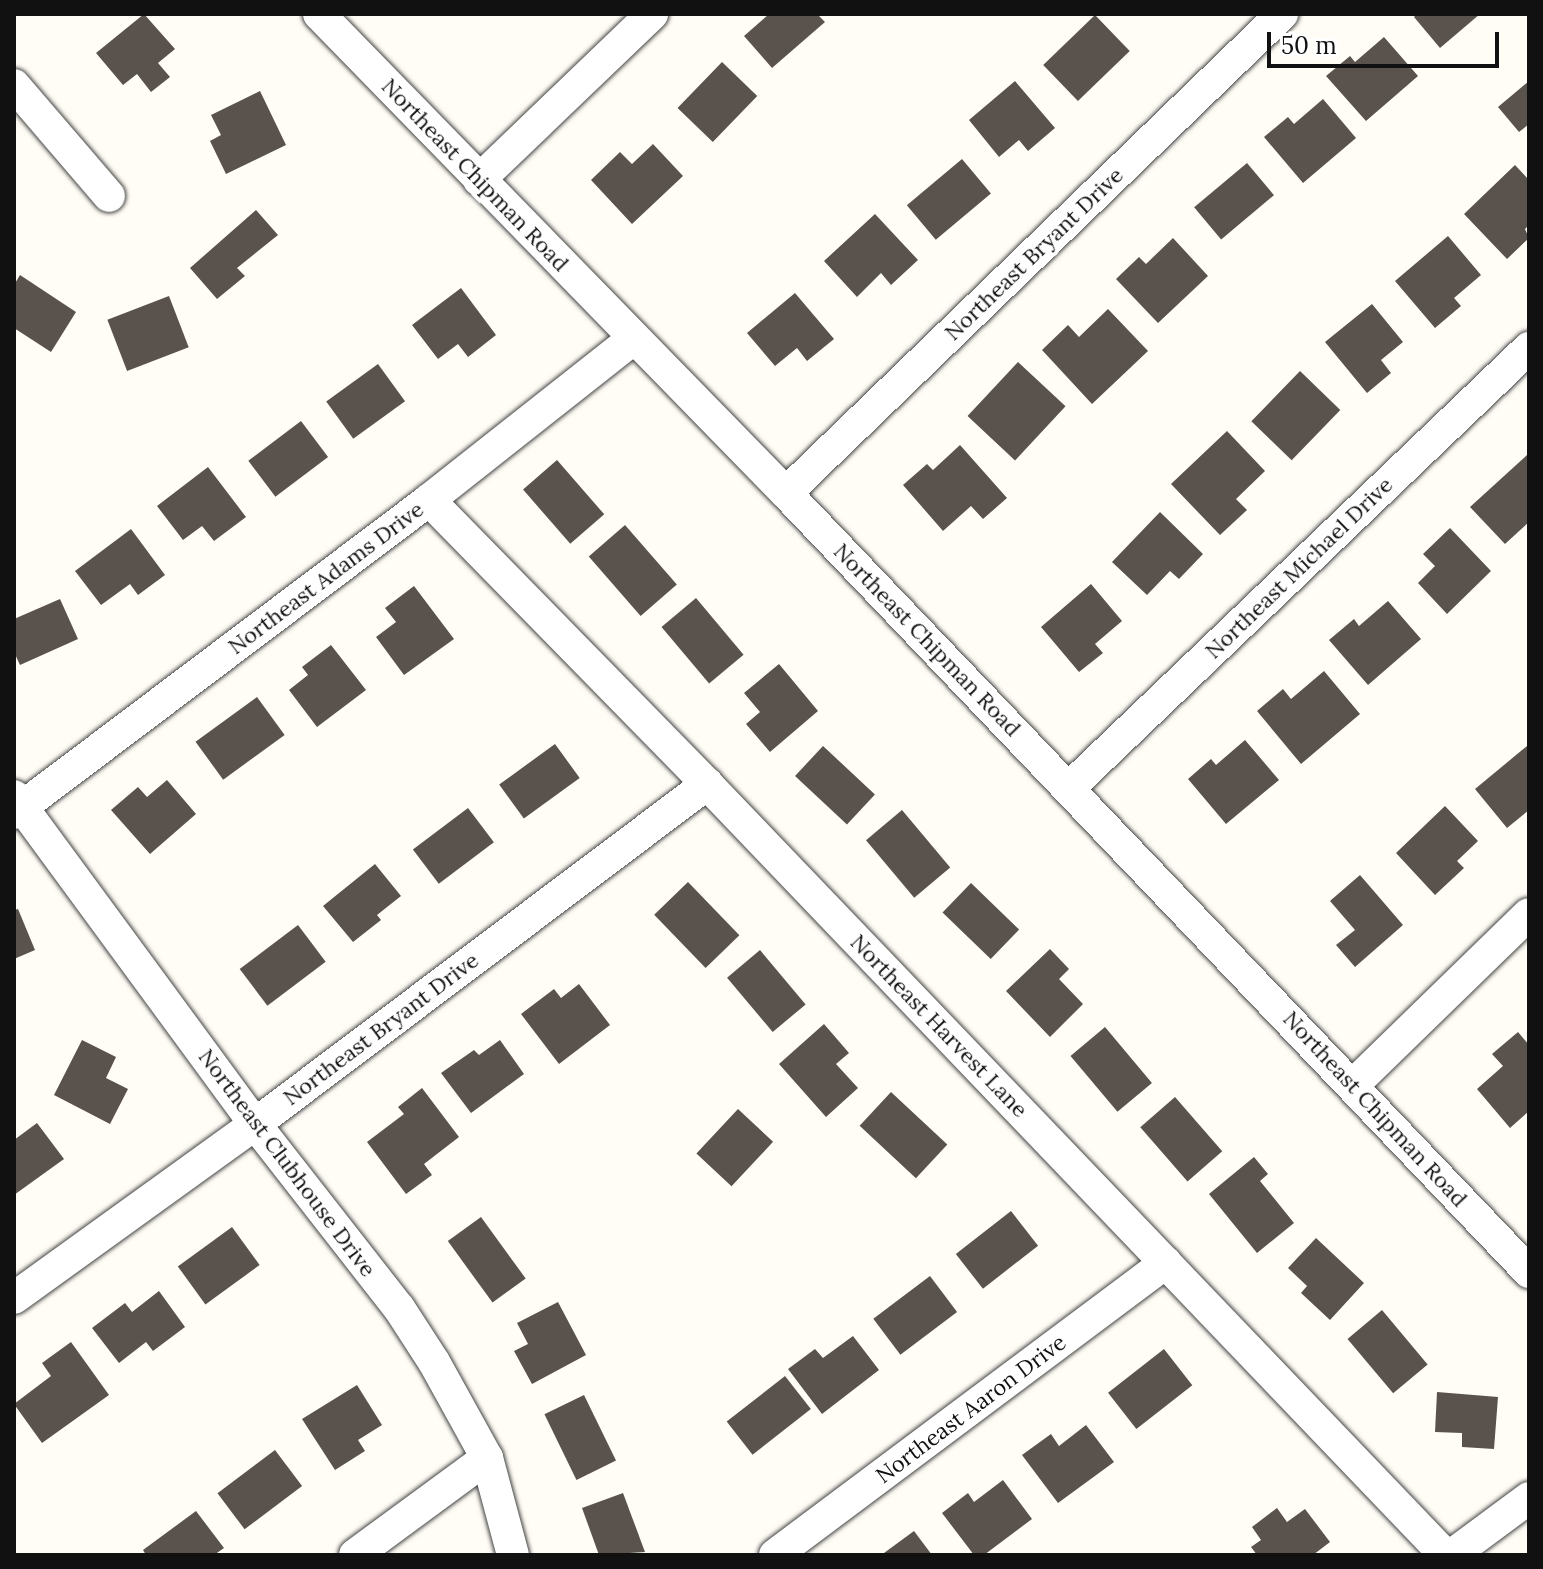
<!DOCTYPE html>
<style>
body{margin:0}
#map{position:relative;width:1543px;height:1569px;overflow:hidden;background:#fffdf5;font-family:Lora,serif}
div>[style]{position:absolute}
.building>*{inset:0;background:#5a524d;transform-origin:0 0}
.roads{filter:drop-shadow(0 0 2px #444) drop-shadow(0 0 2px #444)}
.street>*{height:32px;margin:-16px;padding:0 16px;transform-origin:16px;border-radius:16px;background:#fff}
span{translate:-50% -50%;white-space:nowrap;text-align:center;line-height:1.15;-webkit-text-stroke:8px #fff;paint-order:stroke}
.street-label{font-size:22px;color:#111}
.frame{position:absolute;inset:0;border:16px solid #111;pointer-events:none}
.scale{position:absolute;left:1267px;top:32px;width:232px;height:36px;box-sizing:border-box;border:4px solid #111;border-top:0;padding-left:10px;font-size:24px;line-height:28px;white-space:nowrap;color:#111;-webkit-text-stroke:6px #fff;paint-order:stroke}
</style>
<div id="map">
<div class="building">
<div style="clip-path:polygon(144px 14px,175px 49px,158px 63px,170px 77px,151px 92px,137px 74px,123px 85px,96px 53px)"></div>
<div style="clip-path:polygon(769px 14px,817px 14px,825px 22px,772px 68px,744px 36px)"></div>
<div style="clip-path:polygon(1417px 14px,1480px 14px,1440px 48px,1414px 17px)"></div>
<div style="left:1095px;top:15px;width:50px;height:72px;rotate:46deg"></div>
<div style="clip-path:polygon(1384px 37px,1418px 76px,1366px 121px,1326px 76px,1350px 56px,1355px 62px)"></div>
<div style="left:722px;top:62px;width:49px;height:64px;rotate:44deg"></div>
<div style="clip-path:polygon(1015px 81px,1055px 128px,1028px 151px,1019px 140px,999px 157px,969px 120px)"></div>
<div style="clip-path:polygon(1529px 81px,1529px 124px,1519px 132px,1498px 107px)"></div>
<div style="clip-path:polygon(260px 91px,286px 145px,226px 174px,210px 141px,221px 135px,211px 115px)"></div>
<div style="clip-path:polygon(1323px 99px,1356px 138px,1303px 183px,1264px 137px,1288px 117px,1294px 124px)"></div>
<div style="clip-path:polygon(653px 144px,683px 176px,632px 224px,591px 180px,620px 152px,632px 164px)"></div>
<div style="left:962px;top:159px;width:45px;height:72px;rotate:50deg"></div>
<div style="left:1247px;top:163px;width:42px;height:69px;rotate:50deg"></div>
<div style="clip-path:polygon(1515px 165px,1529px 180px,1529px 225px,1525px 229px,1529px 238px,1507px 259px,1464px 214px)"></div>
<div style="clip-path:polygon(256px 210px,278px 235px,237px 268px,245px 276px,217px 299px,190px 268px)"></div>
<div style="clip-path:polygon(875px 214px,918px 260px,891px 285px,881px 273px,857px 297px,824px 261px)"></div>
<div style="clip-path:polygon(1448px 236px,1481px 275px,1454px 298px,1461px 306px,1435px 328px,1395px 281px)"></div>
<div style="clip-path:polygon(1173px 238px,1208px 276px,1158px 323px,1116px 279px,1139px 257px,1146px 264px)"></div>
<div style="clip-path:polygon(20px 275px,76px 312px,51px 352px,14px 328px,14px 285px)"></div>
<div style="clip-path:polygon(461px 288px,496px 335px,468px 357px,458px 344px,438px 359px,412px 325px)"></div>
<div style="clip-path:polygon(795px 293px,834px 339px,807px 361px,797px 348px,775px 366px,747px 333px)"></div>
<div style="left:169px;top:296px;width:55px;height:66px;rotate:69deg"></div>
<div style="clip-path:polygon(1372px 304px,1403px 342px,1381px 360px,1391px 373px,1367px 393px,1325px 342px)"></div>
<div style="clip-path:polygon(1108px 309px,1148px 351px,1092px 404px,1042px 350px,1068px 325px,1079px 337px)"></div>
<div style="left:1018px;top:362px;width:65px;height:74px;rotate:43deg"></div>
<div style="left:378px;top:364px;width:46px;height:64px;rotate:54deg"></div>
<div style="left:1300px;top:371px;width:56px;height:70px;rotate:44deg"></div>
<div style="left:301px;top:421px;width:45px;height:66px;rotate:53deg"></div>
<div style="clip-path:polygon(1227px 431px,1265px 471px,1236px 499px,1247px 510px,1220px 535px,1171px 484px)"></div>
<div style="clip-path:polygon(960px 445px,1007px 498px,983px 519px,971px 506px,943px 531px,903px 485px,927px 464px,933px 470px)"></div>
<div style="clip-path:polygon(1527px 455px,1529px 522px,1505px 544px,1470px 507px)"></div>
<div style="left:557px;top:460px;width:72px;height:45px;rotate:49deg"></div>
<div style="clip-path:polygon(208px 467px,246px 517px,214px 541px,202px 526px,183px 540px,157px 506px)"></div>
<div style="clip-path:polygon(1160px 512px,1203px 554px,1179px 579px,1170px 571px,1147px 595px,1112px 562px)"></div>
<div style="left:625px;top:525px;width:79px;height:48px;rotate:49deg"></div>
<div style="clip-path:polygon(1450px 528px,1491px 571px,1447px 614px,1418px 583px,1435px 566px,1423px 554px)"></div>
<div style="clip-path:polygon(131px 529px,165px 575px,138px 595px,130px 584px,101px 605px,75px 571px)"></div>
<div style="clip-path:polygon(1091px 584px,1122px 621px,1095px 644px,1103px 653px,1079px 672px,1041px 627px)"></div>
<div style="clip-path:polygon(414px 586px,454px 639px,404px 675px,376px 637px,396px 622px,385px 608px)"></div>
<div style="left:696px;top:598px;width:74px;height:45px;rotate:50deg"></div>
<div style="clip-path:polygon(60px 599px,78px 639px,20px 665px,14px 652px,14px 619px)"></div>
<div style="clip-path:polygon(1388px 601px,1421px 639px,1368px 685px,1329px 640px,1354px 619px,1359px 626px)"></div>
<div style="clip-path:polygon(331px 645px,366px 690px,317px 727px,289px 690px,308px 675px,302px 667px)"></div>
<div style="clip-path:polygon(779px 664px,818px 711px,770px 752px,746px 724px,760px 712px,744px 693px)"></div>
<div style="clip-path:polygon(1324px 671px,1360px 714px,1301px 764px,1257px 711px,1283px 689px,1291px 699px)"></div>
<div style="left:257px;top:697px;width:47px;height:76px;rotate:54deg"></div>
<div style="clip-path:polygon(1245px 740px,1279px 780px,1226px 824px,1188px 779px,1211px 759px,1216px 765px)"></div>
<div style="left:555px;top:744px;width:42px;height:69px;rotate:54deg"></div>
<div style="left:823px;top:746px;width:71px;height:41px;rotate:43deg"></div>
<div style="clip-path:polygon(1527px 746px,1529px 810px,1507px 828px,1475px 789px)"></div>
<div style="clip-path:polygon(167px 780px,196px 814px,150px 854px,111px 810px,138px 787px,147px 797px)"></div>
<div style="clip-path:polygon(1445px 806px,1478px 841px,1457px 861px,1464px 868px,1435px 895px,1396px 853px)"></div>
<div style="left:468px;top:808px;width:43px;height:69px;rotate:53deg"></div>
<div style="left:902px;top:810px;width:75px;height:47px;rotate:50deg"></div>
<div style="clip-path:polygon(375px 864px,401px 896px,377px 915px,381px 920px,353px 942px,323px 906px)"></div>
<div style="clip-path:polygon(1360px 875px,1403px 925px,1355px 967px,1336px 945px,1355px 930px,1330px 901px)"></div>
<div style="left:688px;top:882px;width:74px;height:47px;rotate:46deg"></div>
<div style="left:971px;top:883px;width:67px;height:41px;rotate:44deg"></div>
<div style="clip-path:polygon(18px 909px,35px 950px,14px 959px,14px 910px)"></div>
<div style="left:298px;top:925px;width:46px;height:73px;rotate:53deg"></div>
<div style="clip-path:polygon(1050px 949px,1069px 969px,1059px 979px,1083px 1004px,1050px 1037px,1006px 991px)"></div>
<div style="left:760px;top:950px;width:71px;height:43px;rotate:50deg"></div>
<div style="clip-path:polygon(579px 984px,610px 1025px,559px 1064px,521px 1014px,554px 989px,561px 998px)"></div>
<div style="clip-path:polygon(824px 1024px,849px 1053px,836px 1064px,858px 1088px,826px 1117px,779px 1064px)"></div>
<div style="left:1105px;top:1027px;width:73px;height:45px;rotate:50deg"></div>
<div style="clip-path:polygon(1518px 1032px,1529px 1045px,1529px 1111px,1510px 1128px,1477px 1089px,1503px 1066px,1492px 1054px)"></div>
<div style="clip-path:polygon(82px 1040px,116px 1057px,106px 1078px,128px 1089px,110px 1124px,54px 1095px)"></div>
<div style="clip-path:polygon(500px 1040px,524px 1074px,471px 1113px,441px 1073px,474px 1050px,479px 1055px)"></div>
<div style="clip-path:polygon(422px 1088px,459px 1137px,424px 1164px,432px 1175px,406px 1194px,367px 1142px,404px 1114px,398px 1107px)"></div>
<div style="left:891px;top:1092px;width:77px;height:46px;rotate:43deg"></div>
<div style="left:1175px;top:1097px;width:72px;height:46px;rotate:49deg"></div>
<div style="left:738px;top:1109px;width:48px;height:61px;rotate:43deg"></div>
<div style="clip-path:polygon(37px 1123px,64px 1159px,14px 1195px,14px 1140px)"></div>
<div style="clip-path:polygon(1254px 1157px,1268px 1174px,1260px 1181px,1294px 1223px,1257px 1253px,1209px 1194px)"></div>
<div style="left:1011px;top:1211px;width:44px;height:70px;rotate:52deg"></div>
<div style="left:481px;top:1217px;width:76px;height:41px;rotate:54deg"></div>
<div style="left:232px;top:1227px;width:47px;height:67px;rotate:54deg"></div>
<div style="clip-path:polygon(1316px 1238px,1364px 1283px,1330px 1320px,1301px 1293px,1307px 1286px,1288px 1268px)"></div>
<div style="left:930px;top:1276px;width:45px;height:71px;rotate:53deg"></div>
<div style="clip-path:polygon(159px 1291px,185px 1327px,153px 1351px,146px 1342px,119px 1363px,92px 1328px,125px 1303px,132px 1312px)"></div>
<div style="clip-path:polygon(558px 1302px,586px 1355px,532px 1384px,514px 1351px,528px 1344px,517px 1323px)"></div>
<div style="left:1382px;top:1310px;width:71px;height:45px;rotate:50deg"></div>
<div style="clip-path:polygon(853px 1336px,879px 1370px,822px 1414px,788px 1369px,815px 1349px,823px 1358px)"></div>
<div style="clip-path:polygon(71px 1342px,109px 1395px,42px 1443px,14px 1404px,51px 1376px,42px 1363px)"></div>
<div style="left:1164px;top:1349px;width:46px;height:71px;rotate:52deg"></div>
<div style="left:785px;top:1376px;width:42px;height:74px;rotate:52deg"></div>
<div style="clip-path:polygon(357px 1385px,382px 1425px,358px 1440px,365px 1451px,335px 1470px,302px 1419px)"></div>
<div style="clip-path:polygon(1437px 1392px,1498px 1397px,1494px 1449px,1462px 1447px,1462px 1433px,1435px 1432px)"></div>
<div style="left:584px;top:1395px;width:73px;height:44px;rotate:64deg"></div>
<div style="clip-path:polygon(1086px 1425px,1114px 1462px,1058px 1503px,1022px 1455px,1051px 1434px,1059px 1446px)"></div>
<div style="left:275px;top:1450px;width:45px;height:72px;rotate:53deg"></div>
<div style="clip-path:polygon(1003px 1480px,1032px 1519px,984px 1555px,974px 1555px,942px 1513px,968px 1493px,974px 1502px)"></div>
<div style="clip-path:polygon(623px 1493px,645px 1552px,599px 1555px,582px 1508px)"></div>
<div style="clip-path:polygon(1277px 1508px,1287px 1522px,1305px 1509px,1330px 1542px,1313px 1555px,1257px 1555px,1251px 1547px,1261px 1540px,1252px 1527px)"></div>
<div style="clip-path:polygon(196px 1511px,224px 1548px,214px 1555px,146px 1555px,143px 1550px)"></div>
<div style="clip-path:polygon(914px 1531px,932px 1555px,885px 1555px,884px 1553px)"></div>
</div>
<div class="roads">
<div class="street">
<div style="left:319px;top:14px;width:669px;rotate:45.73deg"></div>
<div style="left:786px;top:493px;width:1077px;rotate:46.35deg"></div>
<div style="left:14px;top:85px;width:146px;rotate:49.4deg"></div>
<div style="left:479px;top:180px;width:240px;rotate:-43.8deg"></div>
<div style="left:786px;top:493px;width:690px;rotate:-44deg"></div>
<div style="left:429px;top:500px;width:397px;rotate:45.6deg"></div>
<div style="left:707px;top:784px;width:1067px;rotate:46.25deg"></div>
<div style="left:1069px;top:788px;width:637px;rotate:-43.73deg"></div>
<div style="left:14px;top:796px;width:407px;rotate:53.7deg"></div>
<div style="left:255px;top:1124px;width:234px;rotate:52deg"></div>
<div style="left:399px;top:1308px;width:64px;rotate:57.1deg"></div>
<div style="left:434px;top:1362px;width:110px;rotate:61.1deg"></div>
<div style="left:487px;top:1458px;width:100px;rotate:75deg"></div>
<div style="left:14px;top:813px;width:520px;rotate:-37.02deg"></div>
<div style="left:429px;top:500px;width:261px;rotate:-38.3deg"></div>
<div style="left:1353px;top:1085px;width:245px;rotate:-44.2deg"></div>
<div style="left:14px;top:1298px;width:297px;rotate:-35.8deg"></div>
<div style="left:255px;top:1124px;width:566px;rotate:-36.95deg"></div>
<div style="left:355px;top:1555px;width:164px;rotate:-36.3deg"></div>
<div style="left:775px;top:1555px;width:488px;rotate:-36.8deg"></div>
<div style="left:1452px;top:1555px;width:96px;rotate:-36.5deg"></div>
</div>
</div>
<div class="street-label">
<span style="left:475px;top:175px;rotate:46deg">Northeast Chipman Road</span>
<span style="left:1034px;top:254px;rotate:-44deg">Northeast Bryant Drive</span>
<span style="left:1299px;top:568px;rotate:-44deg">Northeast Michael Drive</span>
<span style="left:326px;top:578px;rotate:-37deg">Northeast Adams Drive</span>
<span style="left:927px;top:640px;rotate:46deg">Northeast Chipman Road</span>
<span style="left:939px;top:1026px;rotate:46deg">Northeast Harvest Lane</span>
<span style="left:381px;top:1029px;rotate:-37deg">Northeast Bryant Drive</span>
<span style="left:1375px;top:1109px;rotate:47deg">Northeast Chipman Road</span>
<span style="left:287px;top:1163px;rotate:53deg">Northeast Clubhouse Drive</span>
<span style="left:971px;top:1409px;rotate:-37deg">Northeast Aaron Drive</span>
</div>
<div class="frame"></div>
<div class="scale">50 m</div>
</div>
